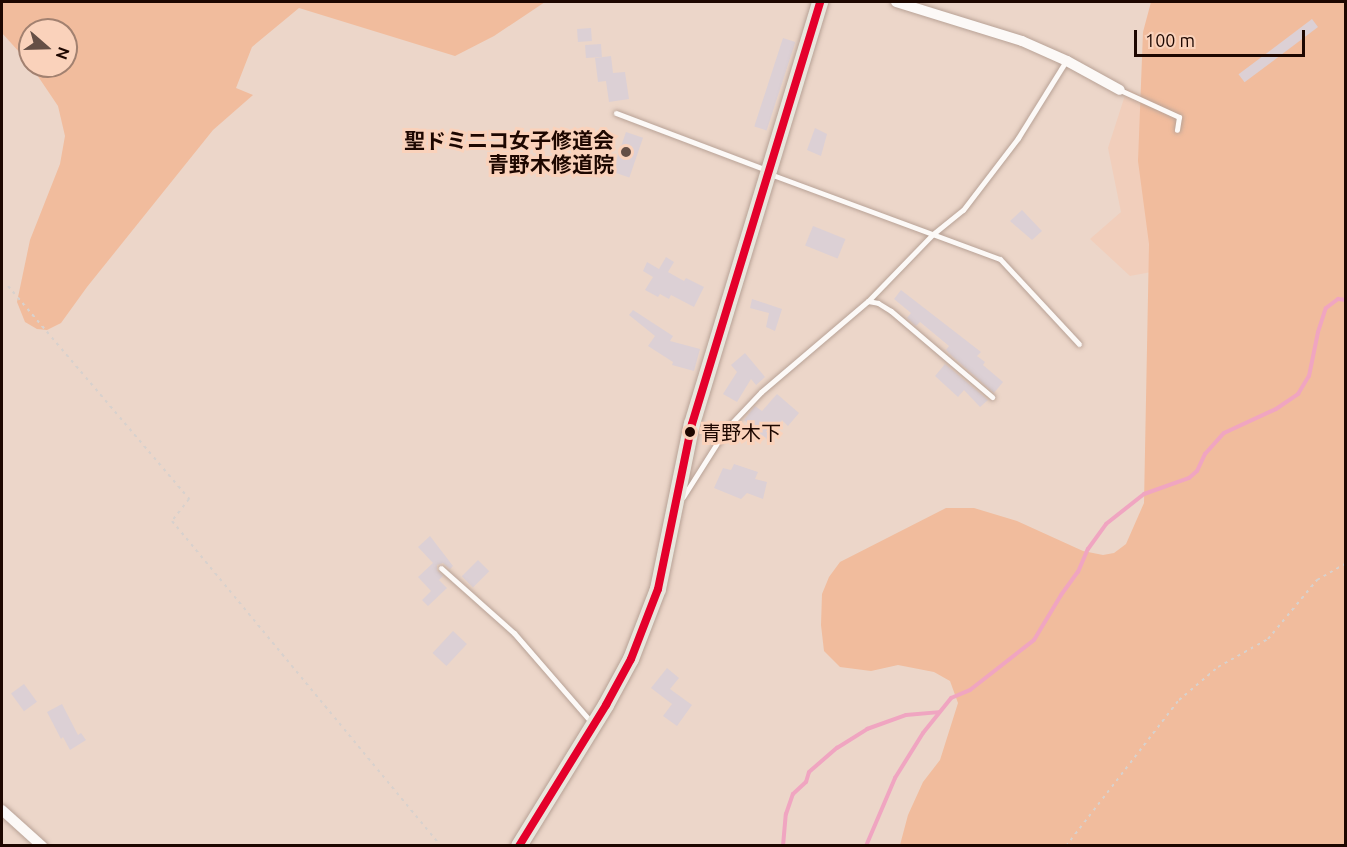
<!DOCTYPE html>
<meta charset="utf-8">
<style>
body{margin:0}
#map{position:relative;width:1347px;height:847px;overflow:hidden;background:#ecd6c9;font-family:Ubuntu,"Noto Sans JP",sans-serif}
div>[style]{position:absolute}
.built>*{inset:0;background:#f1cebb}
.green>*{inset:0;background:#f1bc9d}
.stream>*{height:4px;margin:-2px;padding:0 2px;transform-origin:2px;border-radius:2px;background:#f0a5c1}
.building>*{inset:0;background:#dcd0d5;transform-origin:0 0}
.path>*{height:2px;margin-top:-1px;transform-origin:0;background:repeating-linear-gradient(90deg,#d8d1cd 0 3px,transparent 0 7.5px)}
.roads{filter:drop-shadow(0 0 2px #b8a296) drop-shadow(0 0 2px #b8a296)}
.service>*{height:5px;margin:-2.5px;padding:0 2.5px;transform-origin:2.5px;border-radius:2.5px;background:#fcf9f7}
.minor>*{height:10px;margin:-5px;padding:0 5px;transform-origin:5px;border-radius:5px;background:#fcf9f7}
.primary>*{height:16px;margin:-8px;padding:0 8px;transform-origin:8px;border-radius:8px;background:#e9e6dd}
.bus-1>*{height:8px;margin:-4px;padding:0 4px;transform-origin:4px;border-radius:4px;background:#e4002b}
.dots>*{width:16px;height:16px;translate:-50% -50%;box-sizing:border-box;border:3px solid #fad2bb;border-radius:50%}
span{translate:-50% -50%;white-space:nowrap;text-align:center;line-height:1.15;-webkit-text-stroke:6px #fad2bb;paint-order:stroke}
.bus-label{font-size:20px;color:#1d0700}
.left{translate:0 -50%;text-align:left}
.poi-label{font-size:21px;color:#1d0700;font-weight:700}
.right{translate:-100% -50%;text-align:right}
.frame{position:absolute;inset:0;border:3px solid #1d0700;pointer-events:none}
.north{position:absolute;left:18px;top:18px;width:60px;height:60px;box-sizing:border-box;background:#fad2bb;border:2px solid #a28170;border-radius:50%;rotate:110deg;font-size:16px;font-weight:700;line-height:24px;text-align:center;color:#1d0700}
.north::after{content:'';display:block;margin:auto;width:21px;height:27px;background:#654f46;clip-path:polygon(50% 0,100% 100%,50% 72%,0 100%)}
.scale{position:absolute;left:1134px;top:30px;width:171px;height:27px;box-sizing:border-box;border:3px solid #1d0700;border-top:0;padding-left:8px;font-size:18px;line-height:21px;white-space:nowrap;color:#1d0700;-webkit-text-stroke:4px #fad2bb;paint-order:stroke}
</style>
<div id="map">
<div class="built">
<div style="clip-path:polygon(1127px 89px,1198px 123px,1183px 266px,1130px 276px,1090px 239px,1121px 212px,1108px 148px)"></div>
</div>
<div class="green">
<div style="clip-path:polygon(2px 2px,545px 2px,494px 36px,455px 56px,299px 8px,252px 47px,236px 88px,253px 95px,213px 130px,87px 287px,61px 323px,47px 330px,37px 329px,25px 322px,17px 302px,30px 240px,60px 164px,65px 136px,58px 106px,31px 66px,66px 66px,66px 30px,30px 30px,30px 64px,2px 33px)"></div>
<div style="clip-path:polygon(1151px 2px,1345px 2px,1345px 845px,900px 845px,908px 815px,923px 782px,940px 760px,958px 703px,950px 681px,934px 672px,898px 665px,871px 671px,840px 667px,824px 651px,821px 625px,822px 594px,829px 577px,840px 562px,946px 508px,974px 508px,1017px 521px,1083px 551px,1103px 555px,1114px 553px,1126px 544px,1144px 503px,1149px 244px,1138px 161px,1143px 32px)"></div>
</div>
<div class="stream">
<div style="left:783px;top:846px;width:32px;rotate:-85deg"></div>
<div style="left:786px;top:814px;width:21px;rotate:-71deg"></div>
<div style="left:793px;top:794px;width:18px;rotate:-43deg"></div>
<div style="left:806px;top:782px;width:10px;rotate:-73deg"></div>
<div style="left:809px;top:772px;width:37px;rotate:-41deg"></div>
<div style="left:837px;top:748px;width:36px;rotate:-32deg"></div>
<div style="left:867px;top:729px;width:41px;rotate:-19.7deg"></div>
<div style="left:906px;top:715px;width:33px;rotate:-5deg"></div>
<div style="left:866px;top:846px;width:74px;rotate:-66.9deg"></div>
<div style="left:895px;top:778px;width:53px;rotate:-58.1deg"></div>
<div style="left:923px;top:733px;width:45px;rotate:-51.3deg"></div>
<div style="left:951px;top:698px;width:21px;rotate:-23deg"></div>
<div style="left:970px;top:690px;width:81px;rotate:-38deg"></div>
<div style="left:1034px;top:640px;width:52px;rotate:-59deg"></div>
<div style="left:1061px;top:595px;width:29px;rotate:-54deg"></div>
<div style="left:1078px;top:572px;width:25px;rotate:-67deg"></div>
<div style="left:1088px;top:549px;width:31px;rotate:-54deg"></div>
<div style="left:1106px;top:524px;width:48px;rotate:-38.3deg"></div>
<div style="left:1144px;top:494px;width:48px;rotate:-19.6deg"></div>
<div style="left:1189px;top:478px;width:11px;rotate:-41deg"></div>
<div style="left:1197px;top:471px;width:19px;rotate:-65deg"></div>
<div style="left:1205px;top:454px;width:28px;rotate:-48deg"></div>
<div style="left:1224px;top:433px;width:57px;rotate:-24.8deg"></div>
<div style="left:1276px;top:409px;width:27px;rotate:-34deg"></div>
<div style="left:1298px;top:394px;width:21px;rotate:-59deg"></div>
<div style="left:1309px;top:376px;width:45px;rotate:-78.4deg"></div>
<div style="left:1318px;top:332px;width:25px;rotate:-72deg"></div>
<div style="left:1326px;top:308px;width:15px;rotate:-37deg"></div>
<div style="left:1338px;top:299px;width:8px;rotate:7deg"></div>
</div>
<div class="building">
<div style="left:1312px;top:19px;width:10px;height:92px;rotate:53deg"></div>
<div style="left:591px;top:28px;width:13px;height:14px;rotate:86deg"></div>
<div style="left:783px;top:38px;width:13px;height:93px;rotate:18deg"></div>
<div style="left:601px;top:44px;width:13px;height:16px;rotate:86deg"></div>
<div style="clip-path:polygon(611px 56px,613px 73px,625px 72px,629px 99px,609px 102px,606px 81px,598px 82px,595px 58px)"></div>
<div style="clip-path:polygon(815px 128px,827px 134px,821px 156px,807px 150px)"></div>
<div style="left:626px;top:132px;width:18px;height:42px;rotate:19deg"></div>
<div style="clip-path:polygon(1022px 210px,1042px 231px,1032px 240px,1010px 221px)"></div>
<div style="left:813px;top:226px;width:35px;height:21px;rotate:22deg"></div>
<div style="clip-path:polygon(666px 257px,674px 262px,668px 272px,684px 281px,686px 278px,704px 287px,694px 307px,671px 295px,669px 299px,660px 294px,658px 297px,645px 290px,653px 277px,643px 271px,647px 262px,659px 269px)"></div>
<div style="clip-path:polygon(901px 290px,981px 352px,977px 356px,985px 362px,983px 365px,1003px 382px,994px 393px,952px 356px,946px 350px,949px 346px,920px 322px,916px 326px,907px 318px,911px 313px,894px 299px)"></div>
<div style="clip-path:polygon(752px 299px,782px 309px,775px 331px,766px 327px,769px 313px,750px 308px)"></div>
<div style="clip-path:polygon(633px 310px,673px 336px,670px 341px,700px 349px,694px 371px,672px 365px,673px 362px,648px 346px,655px 336px,629px 315px)"></div>
<div style="clip-path:polygon(745px 353px,765px 377px,756px 385px,751px 379px,737px 402px,723px 394px,737px 372px,731px 365px)"></div>
<div style="clip-path:polygon(945px 364px,988px 400px,980px 407px,964px 390px,958px 397px,935px 376px)"></div>
<div style="clip-path:polygon(777px 394px,799px 413px,788px 426px,782px 420px,767px 439px,744px 420px,755px 406px,762px 411px)"></div>
<div style="clip-path:polygon(734px 464px,758px 472px,755px 479px,767px 482px,763px 499px,747px 493px,741px 499px,714px 488px,723px 468px,731px 470px)"></div>
<div style="clip-path:polygon(430px 536px,453px 566px,450px 569px,443px 563px,437px 565px,437px 570px,443px 576px,439px 580px,447px 588px,428px 606px,422px 600px,431px 591px,418px 577px,433px 563px,418px 547px)"></div>
<div style="left:478px;top:560px;width:16px;height:23px;rotate:45deg"></div>
<div style="left:453px;top:631px;width:19px;height:30px;rotate:43deg"></div>
<div style="clip-path:polygon(667px 668px,679px 678px,670px 689px,692px 705px,677px 726px,663px 716px,672px 704px,651px 688px)"></div>
<div style="left:24px;top:684px;width:22px;height:16px;rotate:54deg"></div>
<div style="clip-path:polygon(62px 704px,78px 735px,81px 733px,86px 740px,70px 750px,63px 737px,61px 739px,47px 712px)"></div>
</div>
<div class="path">
<div style="left:8px;top:286px;width:280px;rotate:49.6deg"></div>
<div style="left:189px;top:499px;width:28px;rotate:128deg"></div>
<div style="left:172px;top:521px;width:422px;rotate:50.4deg"></div>
<div style="left:1066px;top:846px;width:185px;rotate:-52.3deg"></div>
<div style="left:1179px;top:700px;width:51px;rotate:-40.2deg"></div>
<div style="left:1218px;top:667px;width:57px;rotate:-29.2deg"></div>
<div style="left:1268px;top:639px;width:77px;rotate:-50.3deg"></div>
<div style="left:1317px;top:580px;width:34px;rotate:-30deg"></div>
</div>
<div class="roads">
<div class="service">
<div style="left:1120px;top:90px;width:65px;rotate:24.6deg"></div>
<div style="left:1179px;top:117px;width:13px;rotate:99deg"></div>
<div style="left:616px;top:113px;width:161px;rotate:20.7deg"></div>
<div style="left:770px;top:174px;width:245px;rotate:20.3deg"></div>
<div style="left:1000px;top:259px;width:116px;rotate:47.1deg"></div>
<div style="left:868px;top:301px;width:93px;rotate:-45.9deg"></div>
<div style="left:933px;top:234px;width:38px;rotate:-39deg"></div>
<div style="left:963px;top:210px;width:91px;rotate:-52.6deg"></div>
<div style="left:1018px;top:138px;width:91px;rotate:-58.1deg"></div>
<div style="left:683px;top:497px;width:80px;rotate:-57.7deg"></div>
<div style="left:726px;top:429px;width:51px;rotate:-46.6deg"></div>
<div style="left:761px;top:392px;width:140px;rotate:-40.4deg"></div>
<div style="left:868px;top:301px;width:10px;rotate:11deg"></div>
<div style="left:878px;top:303px;width:15px;rotate:32deg"></div>
<div style="left:891px;top:311px;width:133px;rotate:40.4deg"></div>
<div style="left:441px;top:568px;width:98px;rotate:41.7deg"></div>
<div style="left:514px;top:633px;width:119px;rotate:49.1deg"></div>
</div>
<div class="minor">
<div style="left:896px;top:2px;width:132px;rotate:17.2deg"></div>
<div style="left:1022px;top:41px;width:49px;rotate:24deg"></div>
<div style="left:1067px;top:61px;width:60px;rotate:28.7deg"></div>
<div style="left:2px;top:810px;width:54px;rotate:42deg"></div>
</div>
<div class="primary">
<div style="left:519px;top:846px;width:166px;rotate:-58.3deg"></div>
<div style="left:606px;top:705px;width:52px;rotate:-61.5deg"></div>
<div style="left:631px;top:659px;width:75px;rotate:-68.9deg"></div>
<div style="left:658px;top:589px;width:168px;rotate:-78.4deg"></div>
<div style="left:692px;top:424px;width:441px;rotate:-73.1deg"></div>
</div>
</div>
<div class="bus-1">
<div style="left:519px;top:846px;width:166px;rotate:-58.3deg"></div>
<div style="left:606px;top:705px;width:52px;rotate:-61.5deg"></div>
<div style="left:631px;top:659px;width:75px;rotate:-68.9deg"></div>
<div style="left:658px;top:589px;width:168px;rotate:-78.4deg"></div>
<div style="left:692px;top:424px;width:441px;rotate:-73.1deg"></div>
</div>
<div class="dots">
<div style="left:626px;top:152px;background:#654f46"></div>
<div style="left:690px;top:432px;background:#1d0700"></div>
</div>
<div class="bus-label">
<span class="left" style="left:701px;top:432px">青野木下</span>
</div>
<div class="poi-label">
<span class="right" style="left:614px;top:152px">聖ドミニコ女子修道会<br>青野木修道院</span>
</div>
<div class="frame"></div>
<div class="north">N</div>
<div class="scale">100 m</div>
</div>
